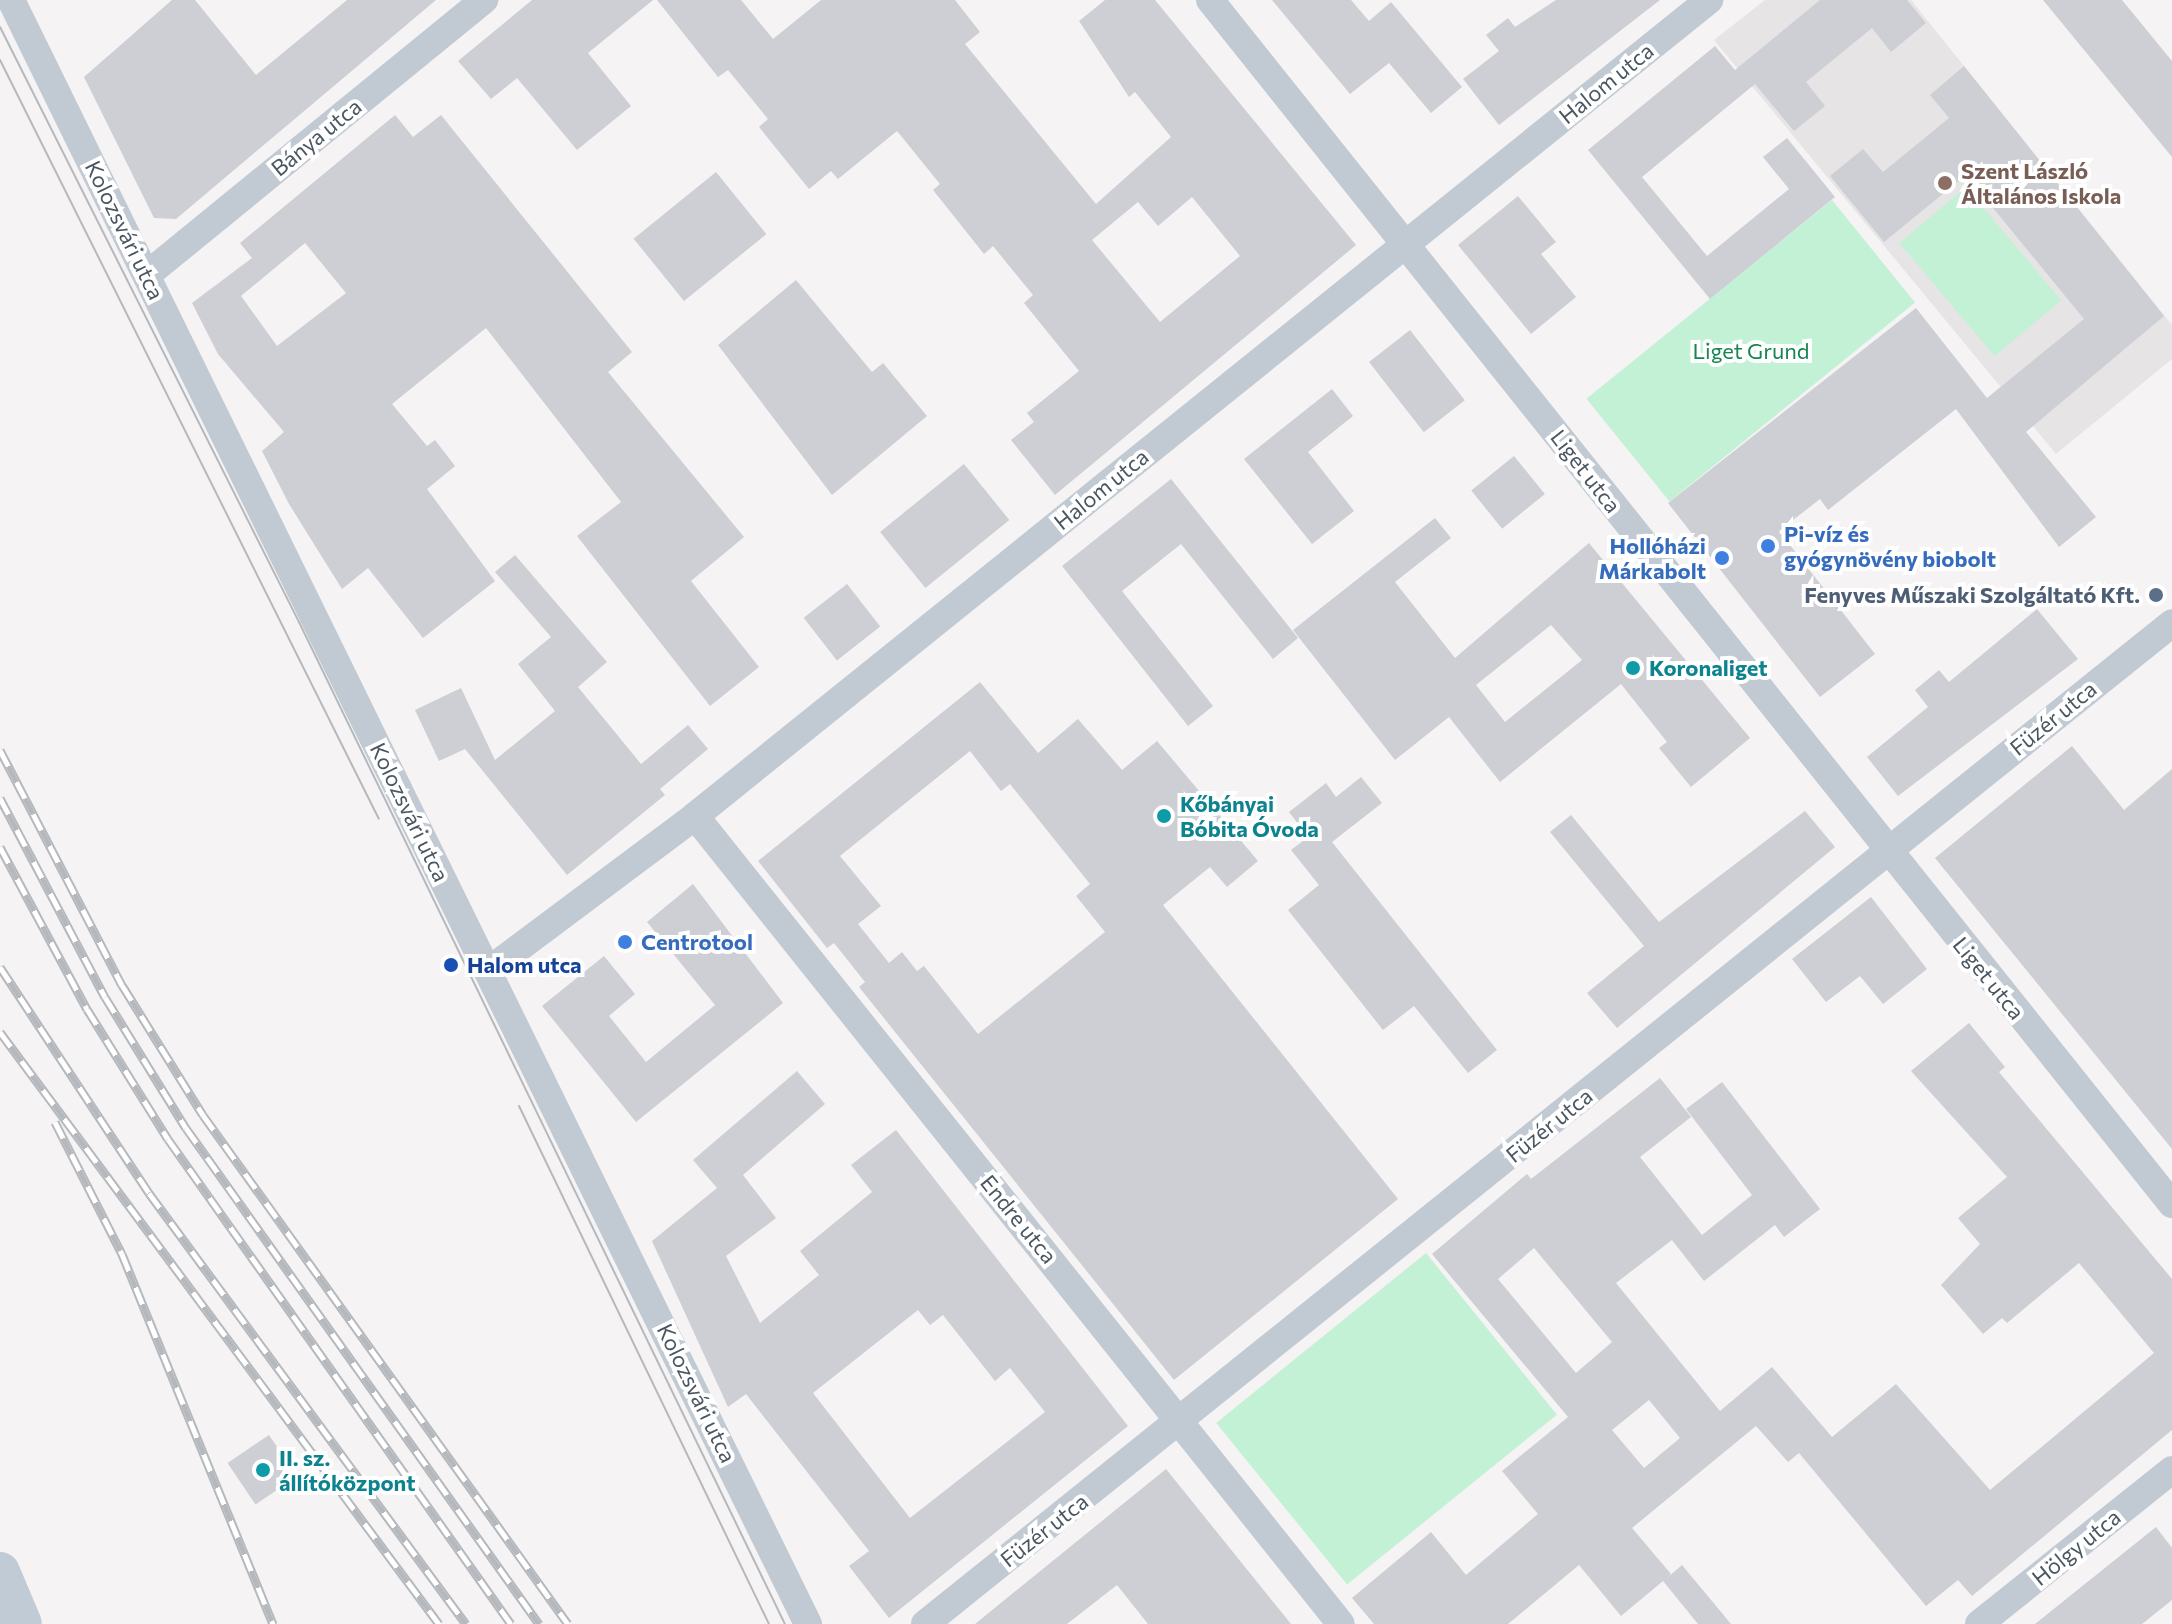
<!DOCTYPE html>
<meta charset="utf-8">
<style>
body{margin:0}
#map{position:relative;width:2172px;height:1624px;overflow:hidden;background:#f5f3f3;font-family:Commissioner,sans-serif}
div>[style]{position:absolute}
.education>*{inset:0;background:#e6e4e5}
.green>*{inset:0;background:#c3f1d5;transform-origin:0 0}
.building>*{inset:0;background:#cdcfd5;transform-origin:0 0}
.street>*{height:28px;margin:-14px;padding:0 14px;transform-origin:14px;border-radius:14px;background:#c1cad2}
.secondary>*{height:40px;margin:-20px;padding:0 20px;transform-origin:20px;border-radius:20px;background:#c1cbd6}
.tram>*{height:2px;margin:-1px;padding:0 1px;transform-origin:1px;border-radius:1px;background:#b5b8bd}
.rail>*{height:9px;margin-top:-4.5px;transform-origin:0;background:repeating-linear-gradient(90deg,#fff 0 18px,#b5b8bd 0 36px);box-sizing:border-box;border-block:2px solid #b5b8bd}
.dots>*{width:22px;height:22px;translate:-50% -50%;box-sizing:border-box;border:4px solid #fff;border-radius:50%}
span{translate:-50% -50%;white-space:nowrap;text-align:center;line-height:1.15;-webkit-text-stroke:8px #fff;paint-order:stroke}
.street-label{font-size:22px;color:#4a5661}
.education-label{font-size:22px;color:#785e54;font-weight:700}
.left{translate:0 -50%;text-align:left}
.park-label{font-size:22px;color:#17864f}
.shop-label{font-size:22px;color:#366cbe;font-weight:700}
.right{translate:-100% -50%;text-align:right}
.service-label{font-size:22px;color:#4e5e75;font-weight:700}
.culture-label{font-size:22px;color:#0d838f;font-weight:700}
.transit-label{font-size:22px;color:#164399;font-weight:700}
</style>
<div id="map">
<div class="education">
<div style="clip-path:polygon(1765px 0,1911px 0,2172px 325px,2172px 359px,2056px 454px,1714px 40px)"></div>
</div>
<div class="green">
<div style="left:1966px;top:187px;width:148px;height:87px;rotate:50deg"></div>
<div style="left:1832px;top:200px;width:132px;height:316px;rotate:51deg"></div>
<div style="left:1426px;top:1253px;width:208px;height:270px;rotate:51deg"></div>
</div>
<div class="building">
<div style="clip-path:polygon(172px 0,195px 0,256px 75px,347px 0,436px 0,176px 219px,154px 218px,84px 77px)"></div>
<div style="clip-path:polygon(532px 0,653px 0,588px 53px,631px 106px,577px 150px,517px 78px,491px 99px,458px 61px)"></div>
<div style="clip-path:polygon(evenodd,657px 0,741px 0,773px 39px,821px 0,955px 0,980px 32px,965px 44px,1096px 204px,1171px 137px,1135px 92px,1129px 97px,1079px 21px,1105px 0,1155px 0,1356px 245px,1055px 495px,1011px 440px,1034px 422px,1027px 413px,1079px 371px,1024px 303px,1033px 295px,993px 246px,984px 254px,933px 190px,940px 184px,897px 131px,838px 179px,831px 171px,809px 189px,759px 127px,768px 119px,728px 70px,718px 77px,657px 0,1192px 197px,1240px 256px,1160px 322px,1092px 240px,1138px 202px,1158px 226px,1192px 197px)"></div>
<div style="clip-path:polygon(1272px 0,1351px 0,1369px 21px,1391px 2px,1462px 87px,1431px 113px,1389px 63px,1350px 94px)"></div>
<div style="clip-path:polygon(1556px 0,1660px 0,1499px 125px,1463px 79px,1499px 51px,1486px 35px,1508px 18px,1515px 27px)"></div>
<div style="clip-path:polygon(1820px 0,1907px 0,1926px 23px,1891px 52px,1872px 28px,1806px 82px,1825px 106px,1794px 131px,1755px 84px,1642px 177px,1707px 256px,1789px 189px,1763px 157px,1787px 138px,1835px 197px,1710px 299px,1588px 150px,1715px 46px,1735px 70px)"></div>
<div style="clip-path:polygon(2043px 0,2122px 0,2172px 61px,2172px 157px)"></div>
<div style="clip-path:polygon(1964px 66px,2164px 316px,2026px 432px,2096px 517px,2059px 547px,1956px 409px,1828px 510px,1820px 499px,1779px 531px,1875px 654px,1820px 697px,1668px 503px,1916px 308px,1987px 398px,2084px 319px,1966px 175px,1884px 242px,1830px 176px,1863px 149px,1883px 172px,1949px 118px,1930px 95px)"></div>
<div style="clip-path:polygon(evenodd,395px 115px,413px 137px,441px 115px,632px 352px,608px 372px,744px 537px,691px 581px,759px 667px,710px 706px,577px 536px,621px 502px,486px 328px,392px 404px,427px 446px,435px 440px,455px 466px,427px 489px,495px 581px,423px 638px,368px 568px,342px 589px,289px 504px,262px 451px,284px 432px,218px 354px,192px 303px,252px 258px,240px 243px,395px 115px,305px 243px,346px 293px,277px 346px,241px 296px,305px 243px)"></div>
<div style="left:716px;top:172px;width:80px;height:106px;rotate:51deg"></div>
<div style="clip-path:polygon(1518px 196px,1556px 242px,1541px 254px,1576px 297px,1531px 334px,1458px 245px)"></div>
<div style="clip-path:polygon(796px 280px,872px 372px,883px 363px,927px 416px,832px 495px,718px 345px)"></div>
<div style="left:1410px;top:330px;width:89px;height:52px;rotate:52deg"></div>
<div style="clip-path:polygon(1332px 389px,1353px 416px,1308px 452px,1354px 511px,1312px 544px,1244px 459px)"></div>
<div style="left:1514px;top:456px;width:49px;height:55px;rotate:51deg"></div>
<div style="left:964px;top:464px;width:72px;height:108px;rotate:51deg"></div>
<div style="clip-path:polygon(1171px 479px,1298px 638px,1273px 659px,1181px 544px,1122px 591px,1213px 706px,1188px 726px,1062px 566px)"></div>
<div style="clip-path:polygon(evenodd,1435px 518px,1451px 538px,1395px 582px,1455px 658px,1589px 543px,1750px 738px,1691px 787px,1659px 748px,1667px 742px,1621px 684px,1500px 782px,1449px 717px,1395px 760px,1293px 630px,1435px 518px,1551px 625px,1582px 660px,1505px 722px,1476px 685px,1551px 625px)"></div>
<div style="clip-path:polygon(515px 555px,607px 662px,578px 687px,641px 764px,688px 725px,708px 749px,660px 789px,665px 795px,567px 875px,465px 749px,439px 761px,415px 710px,461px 688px,495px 760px,555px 711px,518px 664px,551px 637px,495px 572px)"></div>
<div style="left:847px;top:584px;width:54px;height:55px;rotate:52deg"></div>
<div style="clip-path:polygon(2037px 609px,2078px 659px,1898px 796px,1867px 757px,1928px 707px,1915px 690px,1939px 670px,1949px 682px)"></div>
<div style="clip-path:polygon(evenodd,980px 682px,1038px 753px,1078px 719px,1122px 770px,1157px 741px,1258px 861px,1227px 887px,1210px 867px,1163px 905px,1398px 1199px,1174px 1380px,859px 987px,865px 982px,834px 943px,827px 948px,758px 861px,980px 682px,970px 751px,1001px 791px,1010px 784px,1090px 884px,1076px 896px,1105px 932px,978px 1034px,924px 966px,917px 971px,902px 952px,889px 963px,858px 924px,881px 906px,840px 856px,970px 751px)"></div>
<div style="clip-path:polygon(2072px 746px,2124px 810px,2172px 769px,2172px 1149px,1935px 858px)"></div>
<div style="clip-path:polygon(1361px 777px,1382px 803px,1332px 842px,1497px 1050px,1468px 1073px,1414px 1006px,1383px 1030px,1288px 910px,1319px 885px,1291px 850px,1308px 837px,1289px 812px,1326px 783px,1336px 797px)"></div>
<div style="clip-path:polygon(1805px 811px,1835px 847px,1617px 1028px,1587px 993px,1644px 946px,1550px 832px,1571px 815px,1659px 922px)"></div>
<div style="clip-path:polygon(693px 884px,783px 1003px,636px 1122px,542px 1006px,604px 956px,635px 994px,609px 1016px,646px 1062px,715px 1005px,647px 922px)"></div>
<div style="clip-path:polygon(1871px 897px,1927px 969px,1883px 1004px,1860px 976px,1826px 1002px,1792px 959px)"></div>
<div style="clip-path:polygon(evenodd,1969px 1023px,2005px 1067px,1999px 1072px,2172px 1279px,2172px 1430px,1972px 1596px,1958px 1580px,1926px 1606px,1799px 1453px,1788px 1462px,1756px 1426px,1632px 1528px,1671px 1574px,1667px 1578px,1682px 1565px,1731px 1624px,1698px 1624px,1663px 1581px,1621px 1616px,1579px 1565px,1508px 1624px,1374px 1624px,1352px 1598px,1431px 1532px,1466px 1575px,1538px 1514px,1502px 1471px,1568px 1417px,1432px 1254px,1527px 1174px,1531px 1179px,1660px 1078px,1691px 1117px,1640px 1157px,1702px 1235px,1752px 1195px,1686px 1109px,1722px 1082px,1820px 1209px,1784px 1237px,1775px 1225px,1704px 1281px,1672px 1240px,1616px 1283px,1720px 1411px,1772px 1367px,1832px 1437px,1896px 1384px,1990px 1490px,2154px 1353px,2079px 1263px,2007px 1323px,2002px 1318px,1983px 1334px,1941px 1285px,1980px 1244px,1958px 1218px,2007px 1177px,1911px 1071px,1969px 1023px,1534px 1248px,1612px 1342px,1576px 1373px,1498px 1279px,1534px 1248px,1969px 1023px,1649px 1400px,1680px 1438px,1644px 1468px,1612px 1430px,1649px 1400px)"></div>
<div style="clip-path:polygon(evenodd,797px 1071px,825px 1104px,743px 1175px,776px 1218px,726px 1256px,760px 1323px,819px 1275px,800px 1251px,872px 1192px,851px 1165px,896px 1130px,1128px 1426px,889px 1618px,849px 1566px,869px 1551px,746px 1394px,728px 1407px,652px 1241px,717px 1188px,693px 1160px,797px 1071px,918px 1310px,930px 1325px,943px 1315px,995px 1381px,1010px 1368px,1045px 1412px,910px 1518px,813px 1393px,918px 1310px)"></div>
<div style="left:269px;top:1435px;width:50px;height:50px;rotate:56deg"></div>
<div style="clip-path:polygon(1166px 1469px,1291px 1624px,1148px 1624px,1117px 1585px,1067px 1624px,975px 1624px)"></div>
<div style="clip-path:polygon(2156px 1527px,2172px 1548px,2172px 1600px,2142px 1624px,2035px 1624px)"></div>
</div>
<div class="street">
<div style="left:11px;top:0;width:1809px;rotate:63.86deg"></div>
<div style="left:1210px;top:0;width:1541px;rotate:51.38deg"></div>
<div style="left:148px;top:274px;width:434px;rotate:-39.2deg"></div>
<div style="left:695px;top:816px;width:1034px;rotate:51.36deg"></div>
<div style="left:488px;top:971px;width:259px;rotate:-36.8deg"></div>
<div style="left:695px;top:816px;width:1302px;rotate:-38.82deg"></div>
<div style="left:925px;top:1624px;width:1599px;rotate:-38.75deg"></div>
<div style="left:1979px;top:1624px;width:247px;rotate:-38.6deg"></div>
</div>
<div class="secondary">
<div style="left:0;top:1572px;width:56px;rotate:67.1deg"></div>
</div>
<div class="tram">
<div style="left:0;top:27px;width:666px;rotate:63.32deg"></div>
<div style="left:299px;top:622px;width:1114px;rotate:64.13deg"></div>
<div style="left:0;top:60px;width:848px;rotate:63.47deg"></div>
<div style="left:519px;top:1106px;width:575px;rotate:64.24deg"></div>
</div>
<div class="rail">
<div style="left:0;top:750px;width:265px;rotate:62.6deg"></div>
<div style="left:122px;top:985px;width:153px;rotate:58.1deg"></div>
<div style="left:203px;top:1115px;width:626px;rotate:54.36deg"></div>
<div style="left:0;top:798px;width:225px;rotate:62.2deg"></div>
<div style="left:105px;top:997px;width:154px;rotate:58.3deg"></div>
<div style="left:186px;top:1128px;width:609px;rotate:54.56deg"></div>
<div style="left:0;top:847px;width:184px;rotate:61.8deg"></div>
<div style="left:87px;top:1009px;width:153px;rotate:58.1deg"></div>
<div style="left:168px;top:1139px;width:594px;rotate:54.73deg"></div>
<div style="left:0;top:967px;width:271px;rotate:56.6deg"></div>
<div style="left:149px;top:1193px;width:535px;rotate:53.67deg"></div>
<div style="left:0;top:1032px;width:737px;rotate:53.44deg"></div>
<div style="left:55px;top:1122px;width:148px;rotate:63.1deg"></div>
<div style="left:122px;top:1254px;width:400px;rotate:67.8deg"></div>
</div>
<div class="dots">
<div style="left:1945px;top:183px;background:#8d6e63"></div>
<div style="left:1768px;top:546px;background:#3f7fe0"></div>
<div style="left:1722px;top:558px;background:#3f7fe0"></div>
<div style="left:2156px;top:595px;background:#5c6f8a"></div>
<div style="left:1633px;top:668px;background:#0f9aa8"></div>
<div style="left:1164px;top:816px;background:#0f9aa8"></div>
<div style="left:625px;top:942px;background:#3f7fe0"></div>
<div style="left:451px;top:965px;background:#1a4fb4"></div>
<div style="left:263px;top:1470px;background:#0f9aa8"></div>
</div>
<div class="street-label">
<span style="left:1606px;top:83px;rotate:-39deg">Halom utca</span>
<span style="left:316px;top:137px;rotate:-39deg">Bánya utca</span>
<span style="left:125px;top:230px;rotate:64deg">Kolozsvári utca</span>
<span style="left:1586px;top:471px;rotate:52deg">Liget utca</span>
<span style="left:1101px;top:489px;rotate:-39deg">Halom utca</span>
<span style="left:2053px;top:718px;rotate:-39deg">Füzér utca</span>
<span style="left:410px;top:812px;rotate:64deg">Kolozsvári utca</span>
<span style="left:1989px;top:978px;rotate:51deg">Liget utca</span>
<span style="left:1549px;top:1125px;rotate:-39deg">Füzér utca</span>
<span style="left:1019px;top:1219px;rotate:51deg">Endre utca</span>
<span style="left:697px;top:1393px;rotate:64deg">Kolozsvári utca</span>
<span style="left:1044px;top:1530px;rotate:-38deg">Füzér utca</span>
<span style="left:2076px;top:1547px;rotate:-39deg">Hölgy utca</span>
</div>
<div class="education-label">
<span class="left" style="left:1961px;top:183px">Szent László<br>Általános Iskola</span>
</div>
<div class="park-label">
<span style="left:1751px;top:351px">Liget Grund</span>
</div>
<div class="shop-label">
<span class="left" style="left:1784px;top:546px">Pi-víz és<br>gyógynövény biobolt</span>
<span class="right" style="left:1706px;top:558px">Hollóházi<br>Márkabolt</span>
<span class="left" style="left:641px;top:942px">Centrotool</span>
</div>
<div class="service-label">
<span class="right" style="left:2140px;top:595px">Fenyves Műszaki Szolgáltató Kft.</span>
</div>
<div class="culture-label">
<span class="left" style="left:1649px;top:668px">Koronaliget</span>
<span class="left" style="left:1180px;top:816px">Kőbányai<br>Bóbita Óvoda</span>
<span class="left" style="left:279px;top:1470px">II. sz.<br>állítóközpont</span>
</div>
<div class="transit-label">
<span class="left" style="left:467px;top:965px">Halom utca</span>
</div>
</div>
